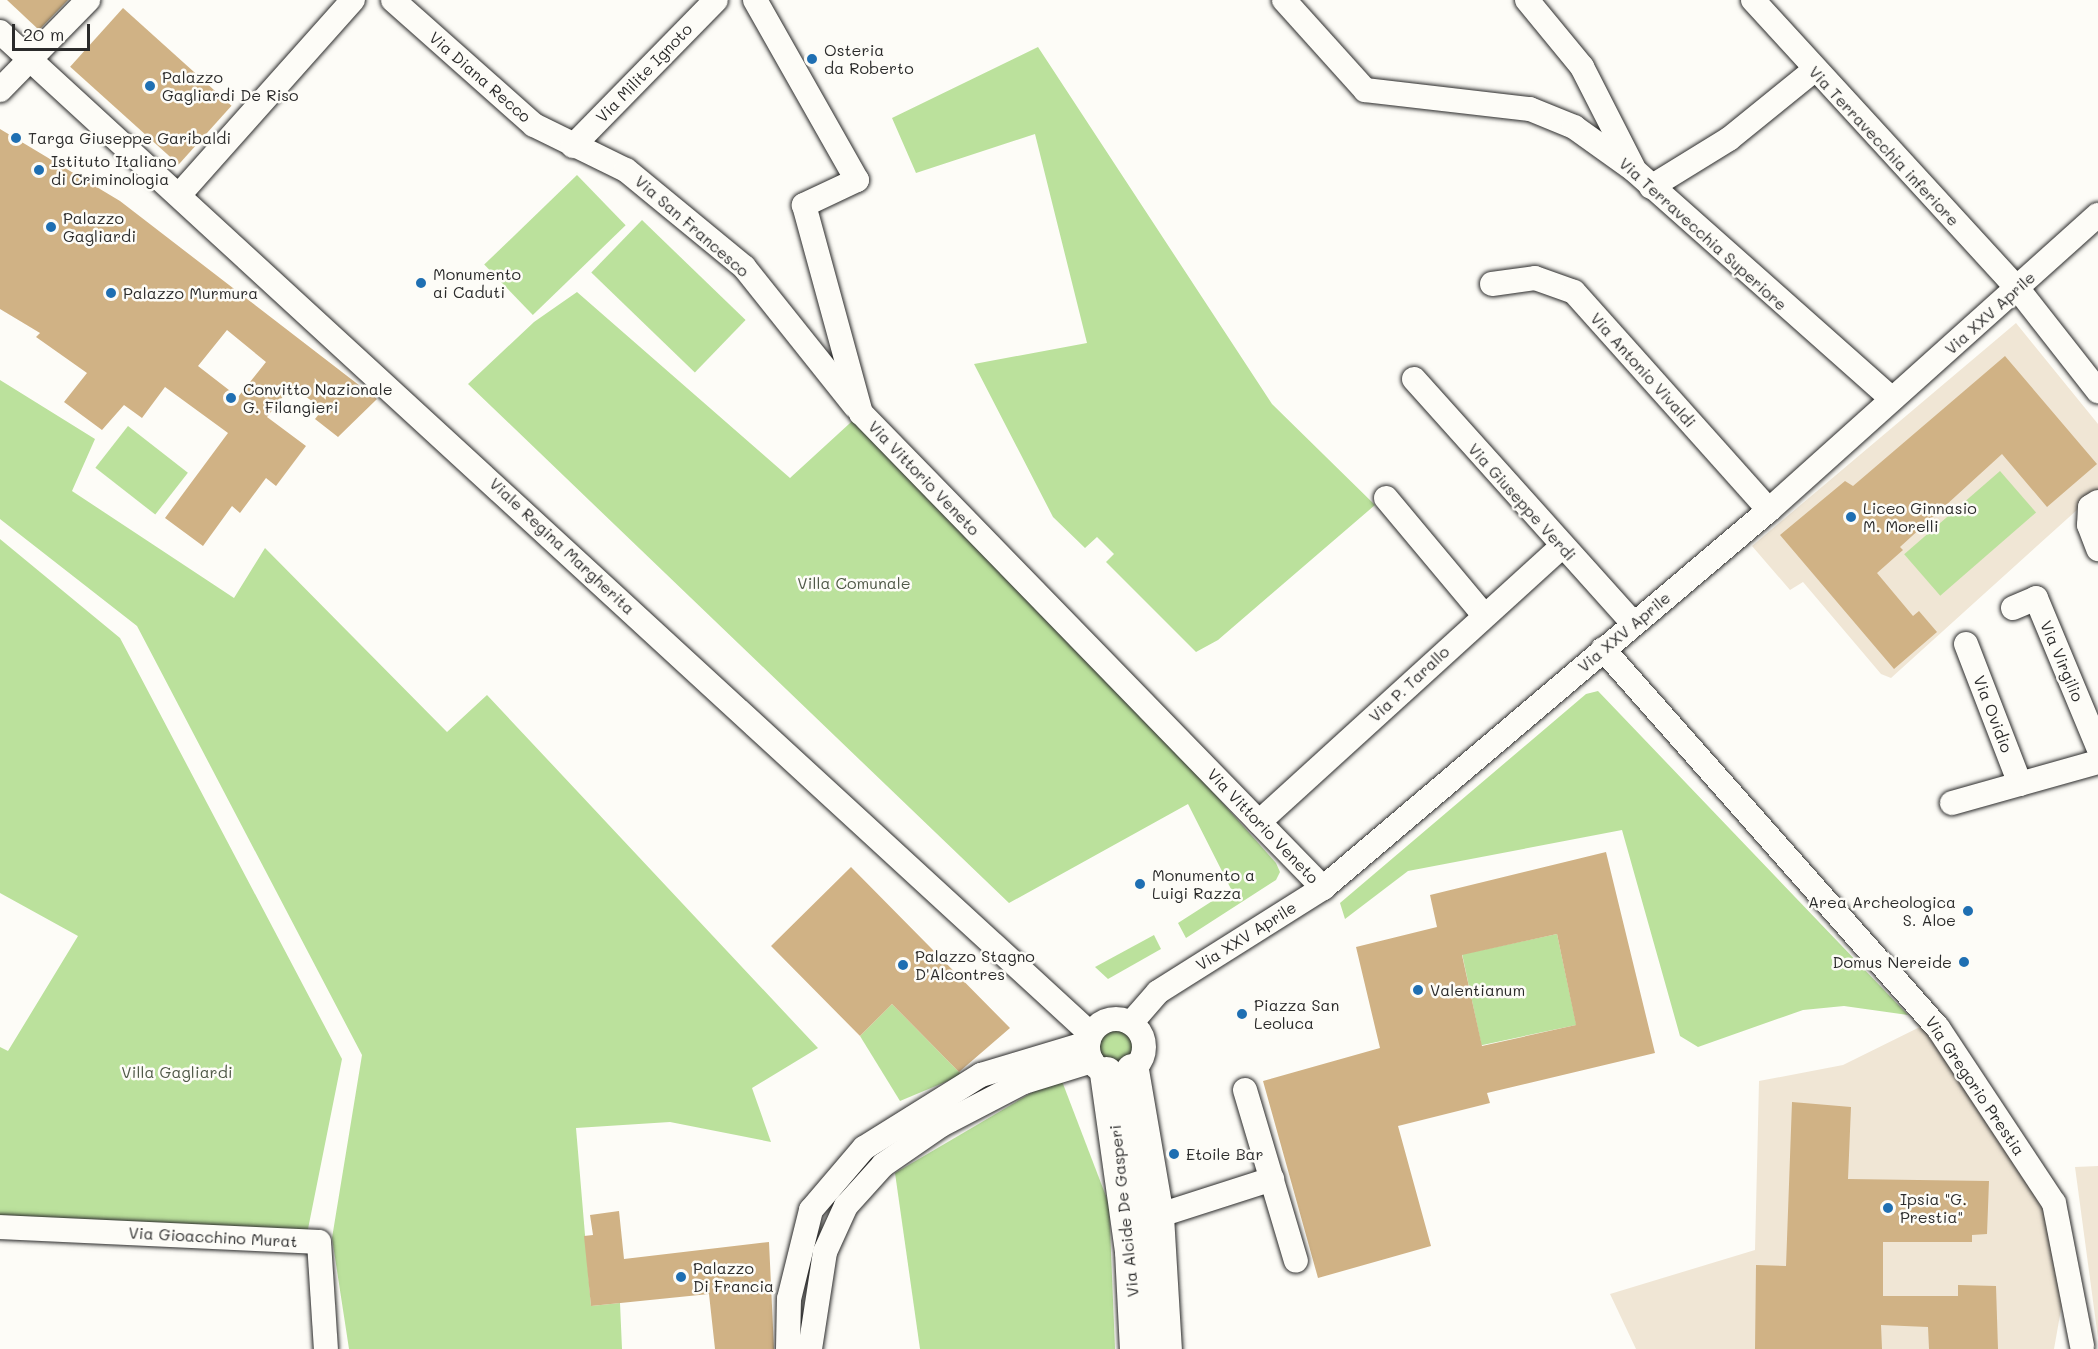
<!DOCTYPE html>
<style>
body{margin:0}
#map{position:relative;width:2098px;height:1349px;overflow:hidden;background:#fdfcf7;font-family:Mali,sans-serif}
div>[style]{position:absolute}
.built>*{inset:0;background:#f0e6d5}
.green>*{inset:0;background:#bbe19c;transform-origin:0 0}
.building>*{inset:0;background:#d0b285;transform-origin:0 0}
.roads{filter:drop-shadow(0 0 2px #2b2b2b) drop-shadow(0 0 2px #2b2b2b)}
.street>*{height:24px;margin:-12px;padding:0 12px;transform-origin:12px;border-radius:12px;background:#fdfcf7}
.street>.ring{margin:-12px;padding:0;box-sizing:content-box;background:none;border:24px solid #fdfcf7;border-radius:50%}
.secondary>*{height:33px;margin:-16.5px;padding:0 16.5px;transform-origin:16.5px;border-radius:16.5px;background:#fdfcf7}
.dots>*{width:16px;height:16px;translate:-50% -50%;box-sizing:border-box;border:3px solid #fdfcf7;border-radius:50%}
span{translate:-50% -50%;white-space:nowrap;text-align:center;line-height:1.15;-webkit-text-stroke:5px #fdfcf7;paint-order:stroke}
.poi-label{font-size:16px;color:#2b2b2b}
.left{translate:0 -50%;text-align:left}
.right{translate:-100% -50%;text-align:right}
.street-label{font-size:16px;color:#2b2b2b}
.park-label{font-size:16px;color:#4f5847}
.scale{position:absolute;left:12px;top:24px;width:78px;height:27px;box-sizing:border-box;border:3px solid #2b2b2b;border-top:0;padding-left:8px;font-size:18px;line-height:21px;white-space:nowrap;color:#2b2b2b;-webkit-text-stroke:4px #fdfcf7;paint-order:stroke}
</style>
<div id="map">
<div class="built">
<div style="clip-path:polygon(2016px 323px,2098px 424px,2098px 491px,1891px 678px,1881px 674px,1803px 582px,1790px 590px,1752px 546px)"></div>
<div style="clip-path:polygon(1932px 1021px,2054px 1203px,2068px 1270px,2054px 1349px,1636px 1349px,1610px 1294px,1755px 1250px,1759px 1081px,1843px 1065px)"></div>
<div style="clip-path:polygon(2098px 1166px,2098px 1338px,2075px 1167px)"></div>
</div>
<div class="green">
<div style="clip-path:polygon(1038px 47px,1272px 404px,1375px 505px,1218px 640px,1196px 652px,1106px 562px,1114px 554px,1097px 537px,1085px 548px,1053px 517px,974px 364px,1087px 343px,1035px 134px,916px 173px,892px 118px)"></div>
<div style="left:577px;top:175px;width:70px;height:129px;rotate:46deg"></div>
<div style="left:642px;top:220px;width:144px;height:73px;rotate:44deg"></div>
<div style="clip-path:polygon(577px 292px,790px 478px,861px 413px,1212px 791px,1276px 863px,1280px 872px,1276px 880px,1186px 938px,1178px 923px,1231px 889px,1188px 804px,1009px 903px,468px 384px,534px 322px)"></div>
<div style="clip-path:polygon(0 380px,95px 439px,72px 491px,234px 598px,265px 548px,447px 732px,487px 695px,818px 1048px,752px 1088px,771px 1142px,670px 1122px,576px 1128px,591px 1306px,620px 1303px,622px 1349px,349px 1349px,332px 1238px,362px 1055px,137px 626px,0 519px)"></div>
<div style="left:128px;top:426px;width:76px;height:53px;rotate:38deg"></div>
<div style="left:2000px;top:471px;width:55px;height:127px;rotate:49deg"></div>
<div style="clip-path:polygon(0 539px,120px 638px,342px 1059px,307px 1234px,0 1215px,0 1047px,8px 1051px,78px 936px,0 893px)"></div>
<div style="clip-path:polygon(1598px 691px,1908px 1015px,1844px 1006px,1803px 1010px,1698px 1047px,1680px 1036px,1622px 830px,1408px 871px,1345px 919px,1340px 903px,1586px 694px)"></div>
<div style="left:1557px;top:934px;width:93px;height:97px;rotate:78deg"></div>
<div style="clip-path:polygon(1154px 935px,1161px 949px,1108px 979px,1095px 967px)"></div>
<div style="clip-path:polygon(892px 1004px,962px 1075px,900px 1101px,860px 1036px)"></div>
<div style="clip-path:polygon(1123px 1020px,1138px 1029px,1143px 1055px,1138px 1064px,1098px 1068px,1091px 1034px,1105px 1021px)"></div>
<div style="clip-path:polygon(1060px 1076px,1109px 1204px,1115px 1349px,920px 1349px,895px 1173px)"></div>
</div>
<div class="building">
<div style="clip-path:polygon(7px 0,68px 0,39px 30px)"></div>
<div style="left:123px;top:8px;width:146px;height:79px;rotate:42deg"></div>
<div style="clip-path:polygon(evenodd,0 129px,120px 201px,377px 399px,338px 437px,315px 419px,323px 409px,291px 386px,267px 417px,306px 446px,276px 486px,266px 478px,240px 513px,232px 506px,203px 546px,165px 518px,228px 433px,165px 387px,142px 418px,124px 405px,102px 430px,64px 402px,87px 373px,36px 337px,40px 333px,0 309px,0 129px,227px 330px,266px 362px,238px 397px,198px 366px,227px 330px)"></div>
<div style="clip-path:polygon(2005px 356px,2097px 464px,2047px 507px,2002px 454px,1900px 547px,1903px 550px,1877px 573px,1913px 616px,1919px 611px,1937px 632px,1894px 669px,1780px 535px,1845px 481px,1853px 486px)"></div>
<div style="clip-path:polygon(evenodd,1606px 852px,1655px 1053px,1487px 1093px,1490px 1103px,1398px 1126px,1431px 1246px,1318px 1278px,1263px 1081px,1380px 1048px,1356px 947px,1437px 927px,1430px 895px,1606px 852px,1557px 934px,1576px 1025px,1482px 1046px,1462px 955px,1557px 934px)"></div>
<div style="clip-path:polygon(851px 867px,1010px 1028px,959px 1072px,892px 1004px,860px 1036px,771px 946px)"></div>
<div style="clip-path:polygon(1792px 1102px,1851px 1107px,1848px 1179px,1989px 1181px,1987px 1234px,1972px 1235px,1972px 1242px,1883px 1242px,1883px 1296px,1958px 1296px,1958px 1285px,1996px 1286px,1998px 1349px,1929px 1349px,1928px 1327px,1881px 1325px,1882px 1349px,1755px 1349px,1756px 1265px,1786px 1266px)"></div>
<div style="clip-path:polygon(619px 1211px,624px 1259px,769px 1242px,774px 1349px,715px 1349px,709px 1294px,591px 1306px,584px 1236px,593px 1235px,590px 1215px)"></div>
</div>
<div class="roads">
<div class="street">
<div style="left:393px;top:0;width:188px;rotate:41.6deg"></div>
<div style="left:534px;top:125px;width:102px;rotate:26.1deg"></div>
<div style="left:626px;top:170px;width:153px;rotate:39.4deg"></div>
<div style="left:744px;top:267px;width:178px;rotate:51.4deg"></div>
<div style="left:755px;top:0;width:207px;rotate:60.5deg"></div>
<div style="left:857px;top:180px;width:59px;rotate:154.7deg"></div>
<div style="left:804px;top:205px;width:216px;rotate:74.7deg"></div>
<div style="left:861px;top:413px;width:663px;rotate:45.79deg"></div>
<div style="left:1284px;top:0;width:121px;rotate:48deg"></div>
<div style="left:1365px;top:90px;width:166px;rotate:6.6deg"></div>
<div style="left:1530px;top:109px;width:48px;rotate:22.2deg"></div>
<div style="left:1574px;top:127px;width:74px;rotate:35.6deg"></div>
<div style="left:1634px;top:170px;width:345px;rotate:41.6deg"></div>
<div style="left:1527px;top:0;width:87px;rotate:50.6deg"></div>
<div style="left:1582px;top:67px;width:112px;rotate:63deg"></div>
<div style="left:1753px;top:0;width:392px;rotate:47.5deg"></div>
<div style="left:2018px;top:289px;width:130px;rotate:51.9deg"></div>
<div style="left:0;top:32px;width:1481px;rotate:42.57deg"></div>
<div style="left:0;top:90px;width:126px;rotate:-45.6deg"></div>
<div style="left:573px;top:146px;width:204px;rotate:-45.6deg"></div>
<div style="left:1651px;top:187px;width:92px;rotate:-31.6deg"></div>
<div style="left:1729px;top:139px;width:108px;rotate:-39deg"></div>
<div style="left:180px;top:194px;width:260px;rotate:-48.3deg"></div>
<div style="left:1492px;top:284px;width:43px;rotate:-7.9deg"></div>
<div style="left:1535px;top:278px;width:41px;rotate:19.7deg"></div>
<div style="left:1574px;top:292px;width:292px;rotate:48.2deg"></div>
<div style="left:1414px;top:379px;width:328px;rotate:48.1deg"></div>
<div style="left:1386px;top:498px;width:153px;rotate:50.1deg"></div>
<div style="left:2098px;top:502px;width:9px;rotate:148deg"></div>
<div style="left:2090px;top:507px;width:18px;rotate:93deg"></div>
<div style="left:2089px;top:525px;width:26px;rotate:69deg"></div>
<div style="left:2013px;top:608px;width:25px;rotate:-23deg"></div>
<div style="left:2036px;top:598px;width:161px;rotate:67.4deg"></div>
<div style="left:1966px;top:644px;width:150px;rotate:68.9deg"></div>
<div style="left:1603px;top:649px;width:506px;rotate:48.53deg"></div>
<div style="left:1938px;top:1028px;width:210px;rotate:56.5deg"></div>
<div style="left:2054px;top:1203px;width:146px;rotate:78.9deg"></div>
<div style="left:1952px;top:803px;width:152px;rotate:-15.7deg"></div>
<div style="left:1259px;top:822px;width:408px;rotate:-42.3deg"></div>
<div class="ring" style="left:1088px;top:1019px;width:32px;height:32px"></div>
<div style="left:1131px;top:1023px;width:41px;rotate:-48.9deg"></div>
<div style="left:1158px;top:992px;width:195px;rotate:-32.2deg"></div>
<div style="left:1323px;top:888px;width:585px;rotate:-40.28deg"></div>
<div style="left:1769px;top:510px;width:442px;rotate:-41.9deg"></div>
<div style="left:1245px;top:1090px;width:178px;rotate:73.4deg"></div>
<div style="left:1157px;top:1216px;width:121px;rotate:-17.8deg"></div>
<div style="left:0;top:1227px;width:319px;rotate:2.7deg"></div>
<div style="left:319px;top:1242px;width:107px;rotate:86.3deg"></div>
<div style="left:788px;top:1349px;width:50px;rotate:-88.9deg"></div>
<div style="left:789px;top:1299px;width:92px;rotate:-76.1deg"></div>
<div style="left:811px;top:1210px;width:82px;rotate:-49.5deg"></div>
<div style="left:864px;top:1148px;width:138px;rotate:-32deg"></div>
<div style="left:981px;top:1075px;width:112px;rotate:-16.7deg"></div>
<div style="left:810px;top:1349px;width:98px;rotate:-81.2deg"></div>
<div style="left:825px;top:1252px;width:51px;rotate:-65.5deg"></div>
<div style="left:846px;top:1206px;width:55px;rotate:-47.9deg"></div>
<div style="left:883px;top:1165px;width:70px;rotate:-34.6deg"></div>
<div style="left:941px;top:1125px;width:93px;rotate:-27.4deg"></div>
<div style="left:1024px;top:1082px;width:71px;rotate:-17.2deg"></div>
</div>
<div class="secondary">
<div style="left:1132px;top:1070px;width:148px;rotate:80.3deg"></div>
<div style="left:1157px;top:1216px;width:133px;rotate:86.6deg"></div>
<div style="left:1106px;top:1073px;width:180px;rotate:82deg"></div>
<div style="left:1131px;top:1251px;width:98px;rotate:87.1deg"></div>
</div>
</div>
<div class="dots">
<div style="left:812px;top:59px;background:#1f6fb2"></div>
<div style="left:150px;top:86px;background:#1f6fb2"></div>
<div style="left:16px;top:138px;background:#1f6fb2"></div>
<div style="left:39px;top:170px;background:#1f6fb2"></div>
<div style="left:51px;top:227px;background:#1f6fb2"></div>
<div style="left:421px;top:283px;background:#1f6fb2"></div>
<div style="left:111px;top:293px;background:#1f6fb2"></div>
<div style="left:231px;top:398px;background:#1f6fb2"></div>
<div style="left:1851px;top:517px;background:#1f6fb2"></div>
<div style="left:1140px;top:884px;background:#1f6fb2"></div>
<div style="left:1968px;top:911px;background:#1f6fb2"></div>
<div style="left:1964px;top:962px;background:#1f6fb2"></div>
<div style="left:903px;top:965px;background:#1f6fb2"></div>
<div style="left:1418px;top:990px;background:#1f6fb2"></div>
<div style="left:1242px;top:1014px;background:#1f6fb2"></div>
<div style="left:1174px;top:1154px;background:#1f6fb2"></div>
<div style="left:1888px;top:1208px;background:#1f6fb2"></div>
<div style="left:681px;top:1277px;background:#1f6fb2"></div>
</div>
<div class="poi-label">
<span class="left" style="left:824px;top:59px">Osteria<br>da Roberto</span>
<span class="left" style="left:162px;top:86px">Palazzo<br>Gagliardi De Riso</span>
<span class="left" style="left:28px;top:138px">Targa Giuseppe Garibaldi</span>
<span class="left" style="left:51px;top:170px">Istituto Italiano<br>di Criminologia</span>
<span class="left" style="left:63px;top:227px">Palazzo<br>Gagliardi</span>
<span class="left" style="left:433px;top:283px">Monumento<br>ai Caduti</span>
<span class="left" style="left:123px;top:293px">Palazzo Murmura</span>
<span class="left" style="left:243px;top:398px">Convitto Nazionale<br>G. Filangieri</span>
<span class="left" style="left:1863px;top:517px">Liceo Ginnasio<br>M. Morelli</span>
<span class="left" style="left:1152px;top:884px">Monumento a<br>Luigi Razza</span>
<span class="right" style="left:1956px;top:911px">Area Archeologica<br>S. Aloe</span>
<span class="left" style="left:915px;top:965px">Palazzo Stagno<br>D'Alcontres</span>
<span class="right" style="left:1952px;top:962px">Domus Nereide</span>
<span class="left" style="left:1430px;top:990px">Valentianum</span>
<span class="left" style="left:1254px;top:1014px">Piazza San<br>Leoluca</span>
<span class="left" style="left:1186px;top:1154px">Etoile Bar</span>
<span class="left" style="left:1900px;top:1208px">Ipsia "G.<br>Prestia"</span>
<span class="left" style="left:693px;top:1277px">Palazzo<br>Di Francia</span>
</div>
<div class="street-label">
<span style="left:644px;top:73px;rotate:-46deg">Via Milite Ignoto</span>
<span style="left:480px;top:77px;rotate:41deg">Via Diana Recco</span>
<span style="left:1884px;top:146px;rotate:47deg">Via Terravecchia inferiore</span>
<span style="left:692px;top:226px;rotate:41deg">Via San Francesco</span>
<span style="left:1703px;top:234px;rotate:42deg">Via Terravecchia Superiore</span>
<span style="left:1990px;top:313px;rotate:-42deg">Via XXV Aprile</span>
<span style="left:1643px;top:370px;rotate:48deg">Via Antonio Vivaldi</span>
<span style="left:924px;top:478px;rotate:46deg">Via Vittorio Veneto</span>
<span style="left:1522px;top:502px;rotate:48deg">Via Giuseppe Verdi</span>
<span style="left:562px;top:546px;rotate:43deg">Viale Regina Margherita</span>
<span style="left:1624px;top:632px;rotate:-40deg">Via XXV Aprile</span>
<span style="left:2062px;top:661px;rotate:67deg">Via Virgilio</span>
<span style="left:1409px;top:684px;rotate:-43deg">Via P. Tarallo</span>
<span style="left:1993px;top:714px;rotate:69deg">Via Ovidio</span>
<span style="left:1263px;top:826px;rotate:46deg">Via Vittorio Veneto</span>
<span style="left:1246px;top:936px;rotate:-32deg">Via XXV Aprile</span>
<span style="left:1975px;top:1086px;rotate:56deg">Via Gregorio Prestia</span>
<span style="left:1124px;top:1211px;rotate:-96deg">Via Alcide De Gasperi</span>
<span style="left:213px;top:1237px;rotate:3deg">Via Gioacchino Murat</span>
</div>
<div class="park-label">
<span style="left:854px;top:583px">Villa Comunale</span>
<span style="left:177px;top:1072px">Villa Gagliardi</span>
</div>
<div class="scale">20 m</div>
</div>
